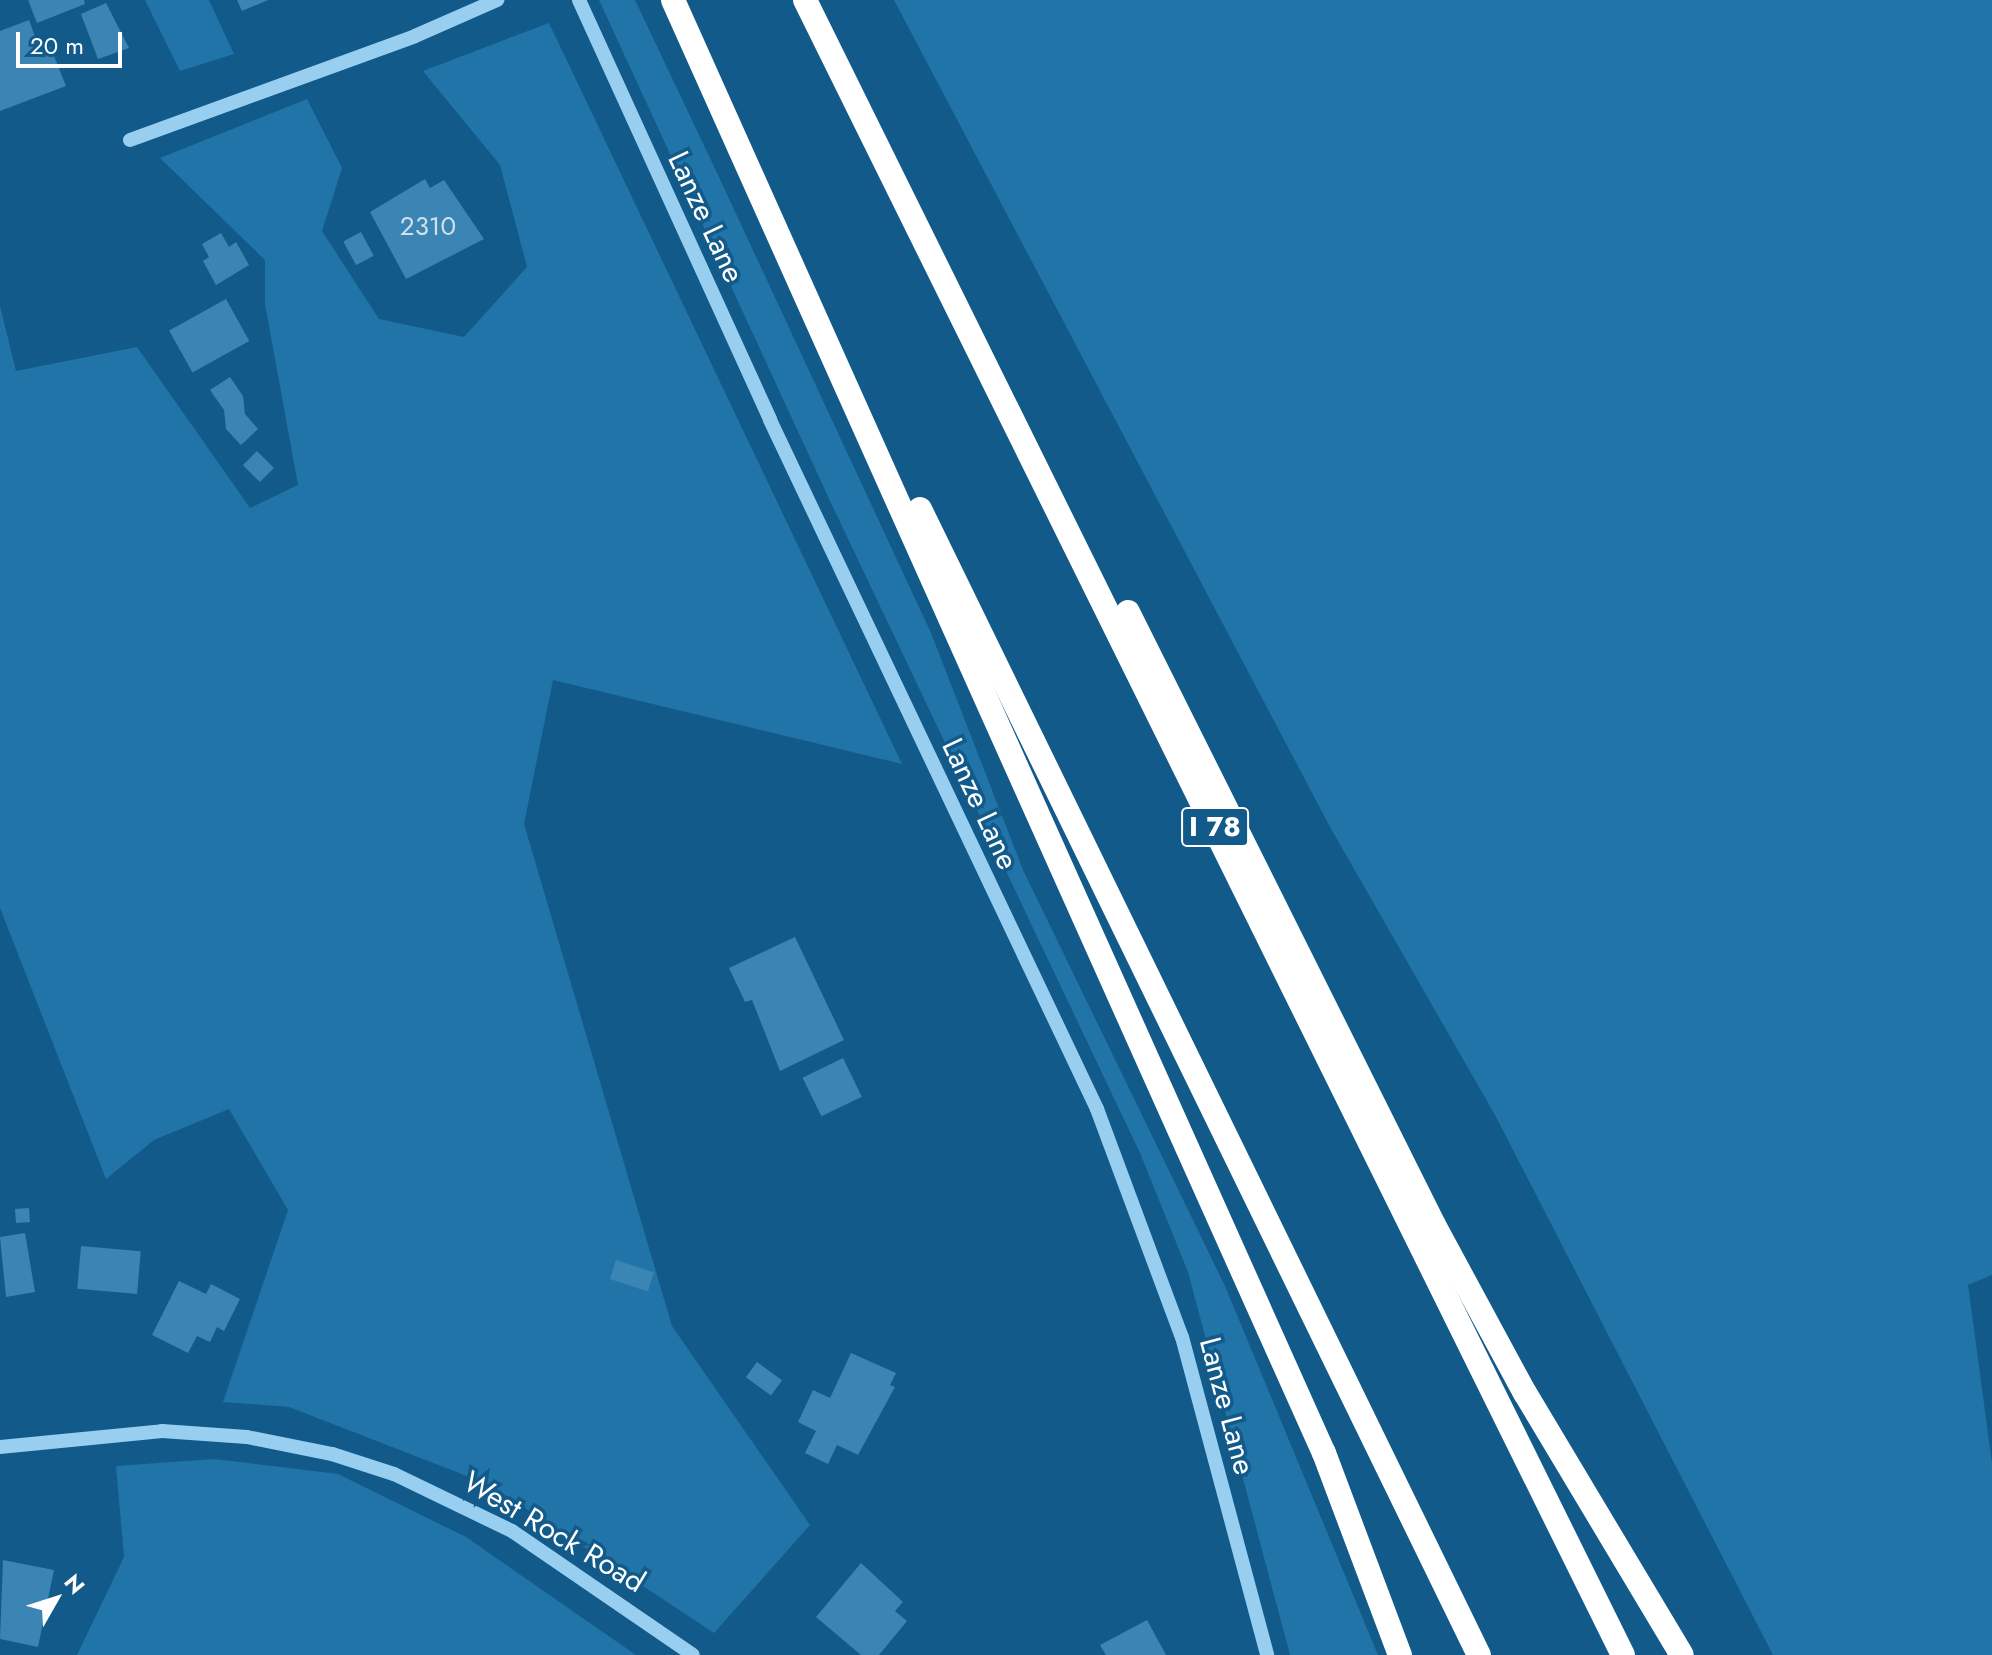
<!DOCTYPE html>
<style>
body{margin:0}
#map{position:relative;width:1992px;height:1655px;overflow:hidden;background:#125a89;font-family:Jost,sans-serif}
div>[style]{position:absolute}
.green>*{inset:0;background:#2174a8}
.building>*{inset:0;background:#3a85b3;transform-origin:0 0}
.minor>*{height:14px;margin:-7px;padding:0 7px;transform-origin:7px;border-radius:7px;background:#98cff1}
.highway>*{height:24px;margin:-12px;padding:0 12px;transform-origin:12px;border-radius:12px;background:#fff}
span{translate:-50% -50%;white-space:nowrap;text-align:center;line-height:1.15;-webkit-text-stroke:7px #125a89;paint-order:stroke}
.number-label{font-size:26px;color:#cee0ec}
.number-label span{-webkit-text-stroke-width:0}
.shield-label span{padding:2px 6px;background:#125a89;border:2px solid;border-radius:6px;-webkit-text-stroke-width:0}
.shield-label{font-size:28px;color:#fff;font-weight:700}
.street-label{font-size:30px;color:#fff}
.north{position:absolute;left:16px;top:1559px;width:80px;height:80px;-webkit-text-stroke:6px #125a89;paint-order:stroke;rotate:51deg;font-size:22px;font-weight:700;line-height:32px;text-align:center;color:#fff}
.north::after{content:'';display:block;margin:auto;width:28px;height:36px;background:#fff;clip-path:polygon(50% 0,100% 100%,50% 72%,0 100%)}
.scale{position:absolute;left:16px;top:32px;width:106px;height:36px;box-sizing:border-box;border:4px solid #fff;border-top:0;padding-left:10px;font-size:24px;line-height:28px;white-space:nowrap;color:#fff;-webkit-text-stroke:6px #125a89;paint-order:stroke}
</style>
<div id="map">
<div class="green">
<div style="clip-path:polygon(145px 0,209px 0,234px 54px,180px 71px)"></div>
<div style="clip-path:polygon(599px 0,635px 0,718px 175px,931px 633px,1023px 870px,1225px 1286px,1378px 1655px,1290px 1655px,1188px 1272px,1140px 1153px,831px 503px)"></div>
<div style="clip-path:polygon(894px 0,1992px 0,1992px 1275px,1968px 1285px,1992px 1463px,1992px 1655px,1773px 1655px,1495px 1115px,1330px 827px)"></div>
<div style="clip-path:polygon(549px 23px,902px 764px,553px 680px,524px 824px,672px 1326px,810px 1525px,714px 1633px,490px 1485px,289px 1407px,223px 1402px,288px 1210px,229px 1109px,154px 1140px,106px 1179px,0 908px,0 306px,16px 371px,137px 347px,250px 508px,298px 485px,265px 304px,265px 260px,160px 158px,307px 99px,342px 168px,322px 231px,379px 319px,464px 337px,527px 267px,500px 165px,423px 71px)"></div>
<div style="clip-path:polygon(214px 1459px,338px 1474px,466px 1537px,636px 1655px,77px 1655px,124px 1557px,116px 1466px)"></div>
</div>
<div class="building">
<div style="clip-path:polygon(28px 0,84px 0,85px 4px,37px 23px)"></div>
<div style="clip-path:polygon(237px 0,268px 0,242px 11px)"></div>
<div style="clip-path:polygon(106px 3px,129px 48px,98px 59px,81px 14px)"></div>
<div style="clip-path:polygon(29px 20px,40px 50px,50px 46px,66px 86px,0 111px,0 31px)"></div>
<div style="clip-path:polygon(425px 179px,430px 188px,444px 180px,484px 239px,406px 279px,370px 212px)"></div>
<div style="left:361px;top:232px;width:27px;height:20px;rotate:62deg"></div>
<div style="clip-path:polygon(221px 233px,229px 247px,236px 242px,249px 265px,216px 285px,203px 261px,209px 257px,202px 244px)"></div>
<div style="left:226px;top:299px;width:48px;height:65px;rotate:61deg"></div>
<div style="clip-path:polygon(230px 377px,243px 396px,245px 414px,258px 429px,241px 445px,226px 429px,224px 410px,210px 390px)"></div>
<div style="left:257px;top:451px;width:24px;height:20px;rotate:45deg"></div>
<div style="clip-path:polygon(795px 937px,844px 1040px,780px 1071px,752px 1000px,745px 1002px,729px 968px)"></div>
<div style="left:843px;top:1058px;width:43px;height:45px;rotate:64deg"></div>
<div style="left:29px;top:1208px;width:14px;height:14px;rotate:86deg"></div>
<div style="clip-path:polygon(25px 1233px,35px 1292px,6px 1297px,0 1237px)"></div>
<div style="left:81px;top:1246px;width:60px;height:43px;rotate:5deg"></div>
<div style="left:616px;top:1260px;width:40px;height:20px;rotate:18deg"></div>
<div style="clip-path:polygon(179px 1281px,206px 1294px,211px 1284px,240px 1299px,224px 1331px,217px 1327px,210px 1342px,197px 1336px,188px 1353px,152px 1335px)"></div>
<div style="clip-path:polygon(851px 1353px,896px 1373px,890px 1385px,895px 1387px,858px 1455px,837px 1445px,828px 1464px,805px 1453px,816px 1431px,798px 1422px,813px 1390px,830px 1398px)"></div>
<div style="left:757px;top:1362px;width:31px;height:19px;rotate:36deg"></div>
<div style="clip-path:polygon(3px 1560px,54px 1570px,38px 1647px,0 1639px)"></div>
<div style="clip-path:polygon(861px 1563px,903px 1602px,895px 1611px,907px 1621px,879px 1655px,861px 1655px,816px 1617px)"></div>
<div style="clip-path:polygon(1147px 1620px,1166px 1655px,1106px 1655px,1100px 1645px)"></div>
</div>
<div class="minor">
<div style="left:579px;top:0;width:461px;rotate:65.5deg"></div>
<div style="left:770px;top:420px;width:763px;rotate:64.61deg"></div>
<div style="left:1097px;top:1109px;width:243px;rotate:69.6deg"></div>
<div style="left:1182px;top:1337px;width:329px;rotate:75deg"></div>
<div style="left:130px;top:140px;width:303px;rotate:-20deg"></div>
<div style="left:415px;top:36px;width:90px;rotate:-23.7deg"></div>
<div style="left:0;top:1447px;width:163px;rotate:-5.6deg"></div>
<div style="left:162px;top:1431px;width:85px;rotate:4deg"></div>
<div style="left:247px;top:1437px;width:87px;rotate:11.3deg"></div>
<div style="left:332px;top:1454px;width:65px;rotate:17.9deg"></div>
<div style="left:394px;top:1474px;width:131px;rotate:25.8deg"></div>
<div style="left:512px;top:1531px;width:219px;rotate:34.4deg"></div>
</div>
<div class="highway">
<div style="left:673px;top:0;width:1592px;rotate:65.87deg"></div>
<div style="left:1324px;top:1453px;width:216px;rotate:69.4deg"></div>
<div style="left:805px;top:0;width:1846px;rotate:63.7deg"></div>
<div style="left:920px;top:509px;width:1275px;rotate:64deg"></div>
<div style="left:1128px;top:612px;width:685px;rotate:63.47deg"></div>
<div style="left:1434px;top:1225px;width:191px;rotate:61.6deg"></div>
<div style="left:1525px;top:1393px;width:305px;rotate:59.1deg"></div>
</div>
<div class="number-label">
<span style="left:428px;top:227px">2310</span>
</div>
<div class="shield-label">
<span style="left:1215px;top:827px">I 78</span>
</div>
<div class="street-label">
<span style="left:706px;top:217px;rotate:65deg">Lanze Lane</span>
<span style="left:980px;top:804px;rotate:65deg">Lanze Lane</span>
<span style="left:1227px;top:1406px;rotate:75deg">Lanze Lane</span>
<span style="left:554px;top:1532px;rotate:31deg">West Rock Road</span>
</div>
<div class="north">N</div>
<div class="scale">20 m</div>
</div>
